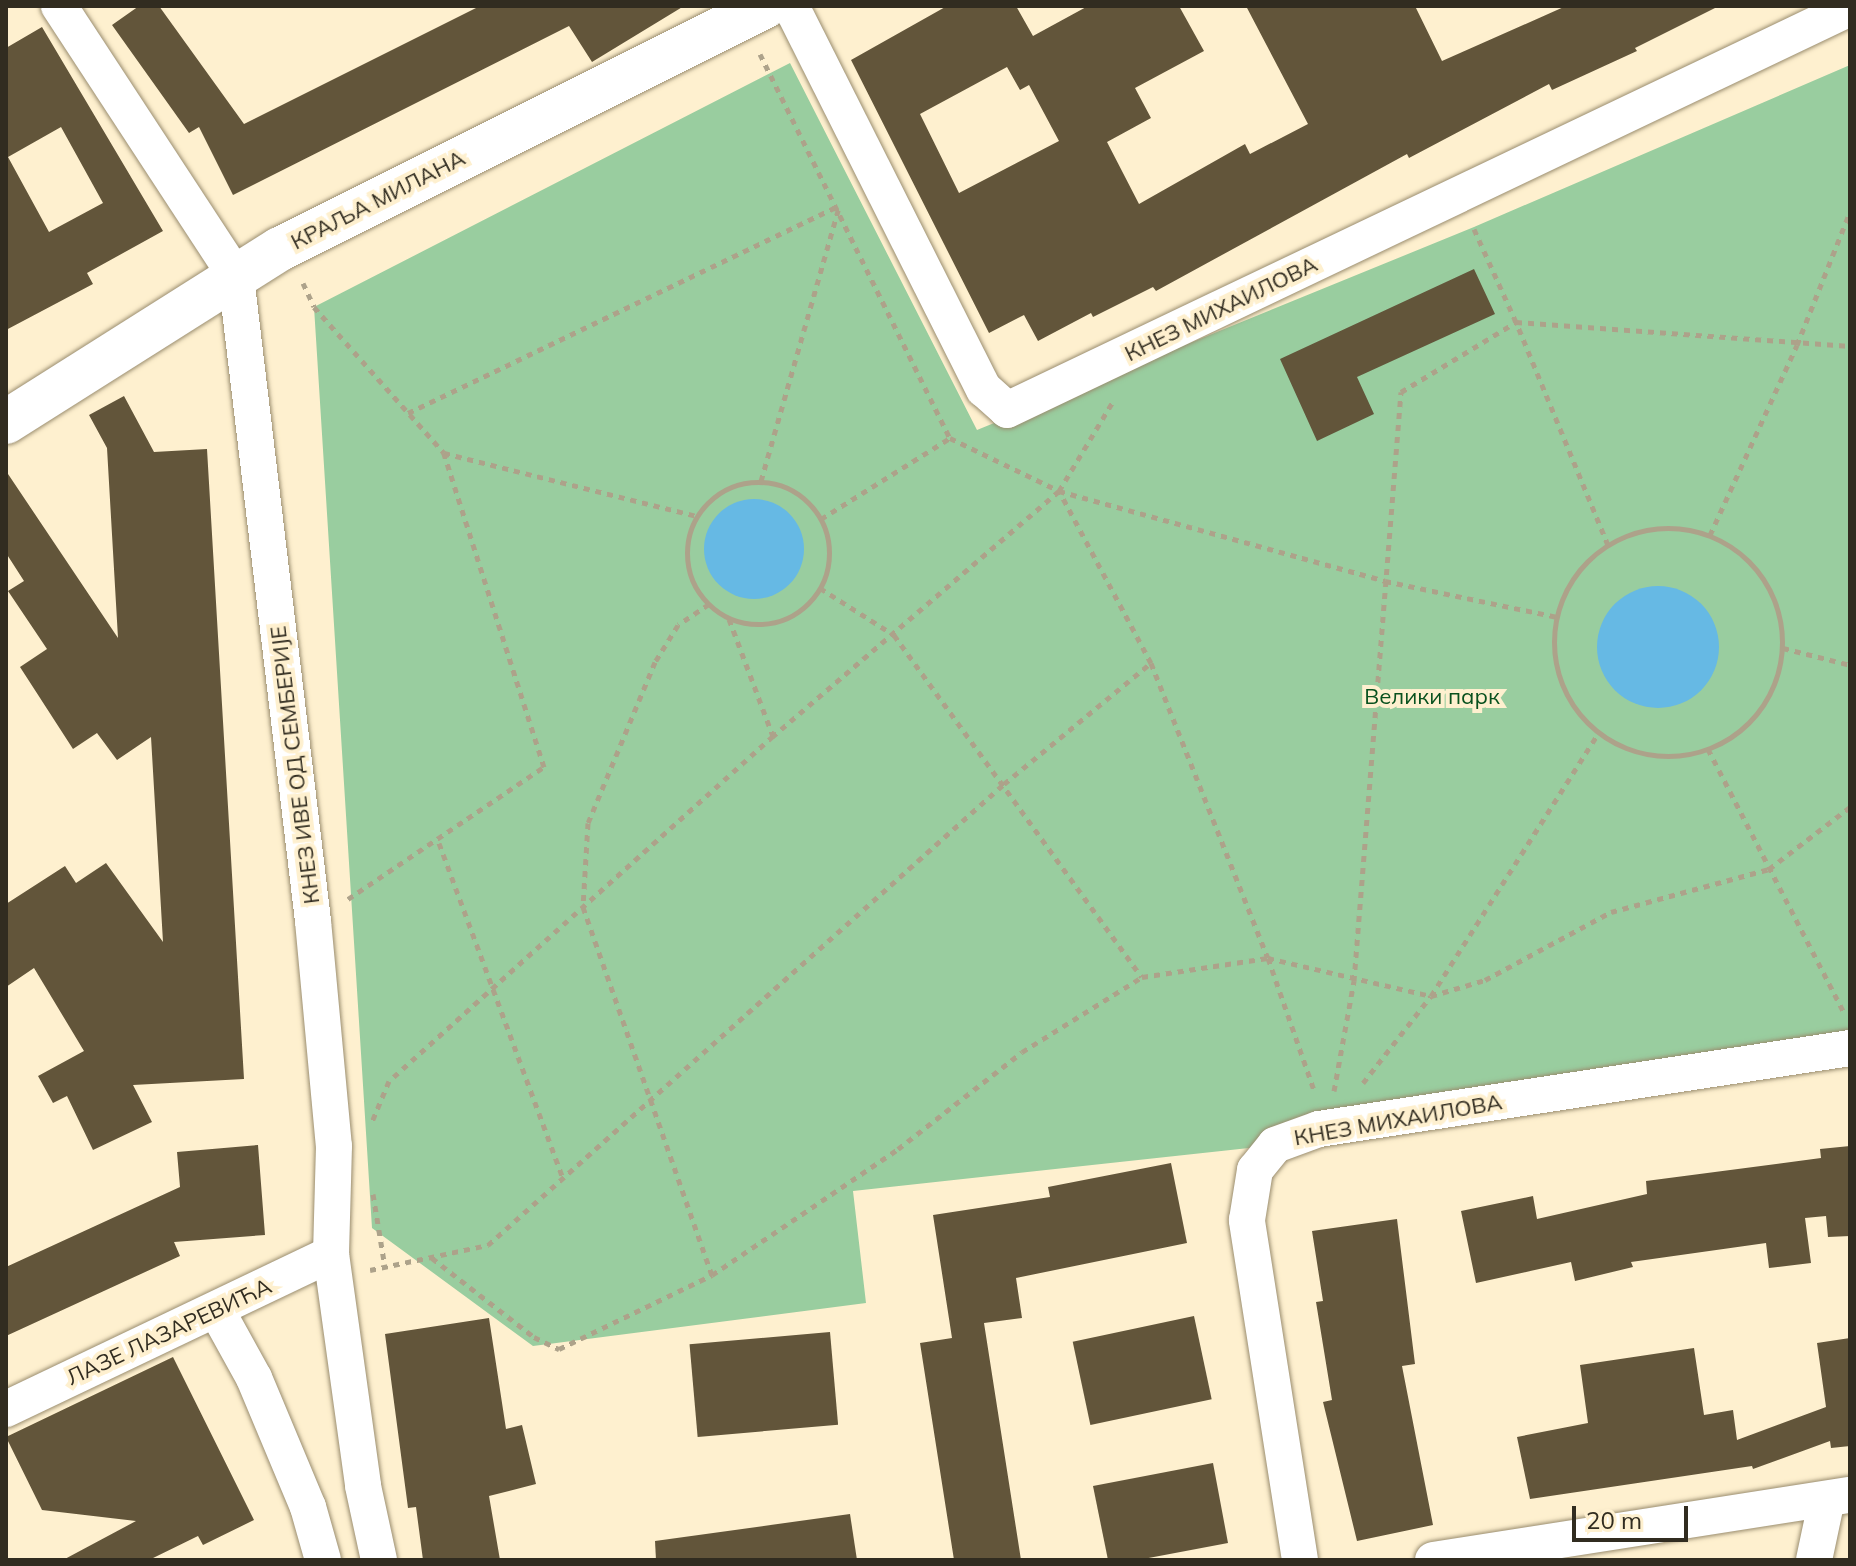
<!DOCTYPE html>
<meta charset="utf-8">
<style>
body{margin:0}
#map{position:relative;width:1856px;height:1566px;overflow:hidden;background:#fef0cf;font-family:Mulish,sans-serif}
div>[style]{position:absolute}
.green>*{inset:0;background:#99cd9f}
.water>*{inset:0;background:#66b9e4}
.round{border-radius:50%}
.building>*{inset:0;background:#62553a;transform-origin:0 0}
.path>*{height:5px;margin-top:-2.5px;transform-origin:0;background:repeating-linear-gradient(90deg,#ada28a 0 6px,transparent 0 12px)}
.path>.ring{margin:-2.5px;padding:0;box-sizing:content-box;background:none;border:5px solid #ada28a;border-radius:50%}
.roads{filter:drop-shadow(0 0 2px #9a8d6f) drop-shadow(0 0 2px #9a8d6f)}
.street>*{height:36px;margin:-18px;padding:0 18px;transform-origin:18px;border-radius:18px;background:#fff}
.secondary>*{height:44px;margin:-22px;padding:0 22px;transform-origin:22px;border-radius:22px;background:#fff}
span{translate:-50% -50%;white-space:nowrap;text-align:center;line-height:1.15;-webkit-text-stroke:8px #fef0cf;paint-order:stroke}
.street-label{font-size:22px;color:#312c20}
.park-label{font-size:22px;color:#08511e}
.frame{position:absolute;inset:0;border:8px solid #312c20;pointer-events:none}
.scale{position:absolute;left:1572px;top:1506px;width:116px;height:36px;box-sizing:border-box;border:4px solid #312c20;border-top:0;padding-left:10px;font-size:24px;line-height:28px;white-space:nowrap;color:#312c20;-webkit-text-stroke:6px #fef0cf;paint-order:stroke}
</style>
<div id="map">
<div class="green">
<div style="clip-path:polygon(790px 63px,977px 430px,1474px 227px,1850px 65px,1850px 1049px,1342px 1138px,853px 1191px,866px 1303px,533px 1346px,372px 1228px,314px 307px)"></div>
</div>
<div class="water">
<div class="round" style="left:704px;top:499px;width:100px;height:100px"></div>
<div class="round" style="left:1597px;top:586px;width:122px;height:122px"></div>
</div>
<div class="building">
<div style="clip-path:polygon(139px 6px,159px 6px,244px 124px,480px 6px,684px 6px,592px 62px,569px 26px,233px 195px,199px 127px,189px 133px,112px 25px)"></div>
<div style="clip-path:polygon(evenodd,947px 6px,1016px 6px,1033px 36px,1088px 6px,1179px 6px,1204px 51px,1135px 88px,1151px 118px,1107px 142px,1139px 204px,1245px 144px,1250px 154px,1308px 124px,1246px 6px,1415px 6px,1442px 61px,1566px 6px,1719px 6px,1635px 48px,1637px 51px,1552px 90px,1549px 84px,1409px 158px,1407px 154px,1156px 291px,1153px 287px,1093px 317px,1091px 313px,1038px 341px,1024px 315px,989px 333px,851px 60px,947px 6px,1007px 67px,1020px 90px,1029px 85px,1059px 141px,959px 193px,920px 114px,1007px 67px)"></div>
<div style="clip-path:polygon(evenodd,42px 27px,163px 231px,87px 273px,93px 284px,6px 330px,6px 48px,42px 27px,61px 127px,103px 203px,49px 232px,8px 157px,61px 127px)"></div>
<div style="clip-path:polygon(1474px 269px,1495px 314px,1357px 377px,1374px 414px,1317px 441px,1280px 359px)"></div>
<div style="clip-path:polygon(124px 396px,154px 452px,207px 449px,244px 1079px,133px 1085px,152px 1122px,93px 1150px,67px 1096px,53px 1103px,38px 1076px,84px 1051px,34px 968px,6px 987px,6px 904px,65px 866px,76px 883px,106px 863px,163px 942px,151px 737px,117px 760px,97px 733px,73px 749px,20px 667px,47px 649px,8px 591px,24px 581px,6px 553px,6px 471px,118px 638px,107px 448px,89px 415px)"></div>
<div style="clip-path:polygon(258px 1145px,265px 1235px,174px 1242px,180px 1256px,6px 1336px,6px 1267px,180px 1187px,177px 1152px)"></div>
<div style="clip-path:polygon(1850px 1146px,1850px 1236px,1828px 1237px,1826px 1216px,1805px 1218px,1811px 1263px,1769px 1268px,1766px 1243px,1631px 1262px,1633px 1267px,1575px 1281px,1571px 1262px,1476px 1283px,1461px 1211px,1533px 1196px,1537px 1219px,1647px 1194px,1646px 1181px,1821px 1158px,1820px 1149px)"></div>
<div style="clip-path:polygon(1171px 1163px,1187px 1243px,1016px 1278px,1022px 1318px,984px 1323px,1021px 1560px,954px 1560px,920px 1343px,952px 1338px,933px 1215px,1050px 1197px,1048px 1187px)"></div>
<div style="clip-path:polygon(1397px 1219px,1415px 1364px,1402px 1366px,1433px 1525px,1357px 1541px,1323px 1402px,1332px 1400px,1316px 1302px,1323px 1301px,1312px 1231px)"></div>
<div style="left:1194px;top:1316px;width:85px;height:124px;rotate:78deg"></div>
<div style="clip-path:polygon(489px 1318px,506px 1429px,522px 1425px,536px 1484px,489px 1496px,500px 1560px,423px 1560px,416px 1507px,408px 1508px,385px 1334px)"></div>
<div style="left:830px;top:1332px;width:93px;height:141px;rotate:85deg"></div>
<div style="clip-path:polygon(1850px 1338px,1850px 1446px,1831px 1448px,1830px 1441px,1753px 1469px,1752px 1466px,1530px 1499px,1517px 1437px,1588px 1423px,1580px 1365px,1694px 1348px,1704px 1415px,1733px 1410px,1737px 1440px,1826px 1407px,1817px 1343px)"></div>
<div style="clip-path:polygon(173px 1357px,254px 1520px,203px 1545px,198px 1536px,149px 1560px,63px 1560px,136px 1521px,42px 1510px,6px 1437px)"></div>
<div style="clip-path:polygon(1213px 1463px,1228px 1543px,1138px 1560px,1108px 1560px,1093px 1486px)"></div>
<div style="clip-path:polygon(850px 1514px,857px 1560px,656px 1560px,655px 1541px)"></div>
</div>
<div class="path">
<div style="left:760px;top:54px;width:428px;rotate:63.7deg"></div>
<div style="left:950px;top:438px;width:121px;rotate:25.9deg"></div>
<div style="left:1059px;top:491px;width:338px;rotate:15.4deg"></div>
<div style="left:1385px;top:581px;width:176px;rotate:11.8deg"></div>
<div style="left:303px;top:283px;width:26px;rotate:65deg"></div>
<div style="left:314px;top:307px;width:195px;rotate:48.3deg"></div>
<div style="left:444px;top:453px;width:260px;rotate:14deg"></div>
<div style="left:408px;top:413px;width:478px;rotate:-25.7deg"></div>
<div style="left:761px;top:481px;width:285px;rotate:-74.1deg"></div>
<div class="ring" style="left:687px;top:482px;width:137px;height:137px"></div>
<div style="left:1059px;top:491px;width:103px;rotate:-58.9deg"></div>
<div style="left:821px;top:519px;width:152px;rotate:-32.1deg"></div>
<div class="ring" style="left:1554px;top:528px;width:223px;height:223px"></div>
<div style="left:1710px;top:535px;width:209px;rotate:-65.4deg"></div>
<div style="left:1797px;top:345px;width:143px;rotate:-68.3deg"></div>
<div style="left:1608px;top:545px;width:241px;rotate:-112.4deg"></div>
<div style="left:1516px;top:322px;width:335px;rotate:4.1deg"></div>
<div style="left:820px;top:588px;width:88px;rotate:32.4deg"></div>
<div style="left:894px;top:635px;width:422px;rotate:54.1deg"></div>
<div style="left:1142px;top:977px;width:127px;rotate:-8.6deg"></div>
<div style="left:1268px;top:958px;width:167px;rotate:13.1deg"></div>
<div style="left:1431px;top:996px;width:56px;rotate:-16.5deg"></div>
<div style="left:1485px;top:980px;width:143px;rotate:-28.4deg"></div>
<div style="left:1611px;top:912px;width:164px;rotate:-15.2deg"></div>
<div style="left:1769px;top:869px;width:102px;rotate:-37.4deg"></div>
<div style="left:709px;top:604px;width:37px;rotate:146deg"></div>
<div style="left:678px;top:625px;width:44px;rotate:121.9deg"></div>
<div style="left:655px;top:662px;width:174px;rotate:112.6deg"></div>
<div style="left:588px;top:823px;width:84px;rotate:93.4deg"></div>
<div style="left:583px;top:907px;width:390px;rotate:70.7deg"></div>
<div style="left:729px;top:619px;width:125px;rotate:69.4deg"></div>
<div style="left:1783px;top:648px;width:69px;rotate:14.2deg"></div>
<div style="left:1151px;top:663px;width:317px;rotate:68.4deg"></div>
<div style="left:1268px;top:958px;width:143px;rotate:70.8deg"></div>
<div style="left:1708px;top:749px;width:296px;rotate:62.7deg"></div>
<div style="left:439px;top:843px;width:358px;rotate:69.7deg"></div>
<div style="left:348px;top:899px;width:236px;rotate:-34deg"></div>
<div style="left:544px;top:767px;width:330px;rotate:-107.7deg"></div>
<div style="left:1363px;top:1083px;width:110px;rotate:-52deg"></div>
<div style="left:1431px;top:996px;width:313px;rotate:-57.5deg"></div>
<div style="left:1334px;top:1091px;width:112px;rotate:-79.7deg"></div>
<div style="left:1354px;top:981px;width:591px;rotate:-85.44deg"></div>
<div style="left:1401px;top:392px;width:135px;rotate:-31.3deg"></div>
<div style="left:1516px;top:322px;width:102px;rotate:-114.3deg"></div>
<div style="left:373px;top:1194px;width:74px;rotate:80.7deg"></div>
<div style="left:432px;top:1258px;width:129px;rotate:37.8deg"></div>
<div style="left:534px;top:1337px;width:28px;rotate:26deg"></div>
<div style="left:559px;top:1349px;width:170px;rotate:-25.8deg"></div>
<div style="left:712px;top:1275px;width:225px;rotate:-34.1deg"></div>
<div style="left:898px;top:1149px;width:157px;rotate:-38deg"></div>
<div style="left:1022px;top:1052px;width:142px;rotate:-32deg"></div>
<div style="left:370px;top:1270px;width:121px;rotate:-12deg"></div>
<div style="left:488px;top:1245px;width:692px;rotate:-41.78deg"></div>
<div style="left:1004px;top:784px;width:190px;rotate:-39.5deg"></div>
<div style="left:1151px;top:663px;width:195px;rotate:-118.1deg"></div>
<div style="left:1059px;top:491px;width:377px;rotate:139.4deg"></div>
<div style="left:773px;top:736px;width:516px;rotate:138.06deg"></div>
<div style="left:389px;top:1081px;width:47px;rotate:112.7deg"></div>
</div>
<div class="roads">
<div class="street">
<div style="left:59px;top:6px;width:324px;rotate:56.8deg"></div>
<div style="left:236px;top:277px;width:649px;rotate:83.18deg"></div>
<div style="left:313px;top:921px;width:226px;rotate:84.7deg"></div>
<div style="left:334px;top:1146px;width:108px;rotate:91.6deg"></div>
<div style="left:331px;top:1254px;width:234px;rotate:82.1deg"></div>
<div style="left:363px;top:1486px;width:76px;rotate:77.8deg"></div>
<div style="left:791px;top:6px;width:429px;rotate:63.3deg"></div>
<div style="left:984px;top:389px;width:31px;rotate:42deg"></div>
<div style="left:1007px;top:410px;width:934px;rotate:-25.49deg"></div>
<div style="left:217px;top:1311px;width:77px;rotate:61.1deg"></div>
<div style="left:254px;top:1378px;width:140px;rotate:67.3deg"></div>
<div style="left:308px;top:1507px;width:55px;rotate:74.2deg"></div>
<div style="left:6px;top:1409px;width:360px;rotate:-25.5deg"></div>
<div style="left:1300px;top:1560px;width:344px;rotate:-98.9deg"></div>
<div style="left:1247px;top:1220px;width:51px;rotate:-80.9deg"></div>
<div style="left:1255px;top:1170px;width:32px;rotate:-51deg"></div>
<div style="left:1275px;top:1145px;width:47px;rotate:-20deg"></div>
<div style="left:1319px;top:1129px;width:537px;rotate:-8.67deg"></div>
<div style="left:1433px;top:1560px;width:422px;rotate:-8.9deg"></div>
<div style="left:1814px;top:1560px;width:62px;rotate:-78deg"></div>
</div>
<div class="secondary">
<div style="left:6px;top:422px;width:324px;rotate:-32.3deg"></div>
<div style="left:280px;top:249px;width:543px;rotate:-26.57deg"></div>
</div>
</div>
<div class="street-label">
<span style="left:378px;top:200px;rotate:-27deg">КРАЉА МИЛАНА</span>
<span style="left:1221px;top:309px;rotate:-26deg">КНЕЗ МИХАИЛОВА</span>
<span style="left:295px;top:765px;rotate:-97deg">КНЕЗ ИВЕ ОД СЕМБЕРИЈЕ</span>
<span style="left:1398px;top:1120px;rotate:-10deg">КНЕЗ МИХАИЛОВА</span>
<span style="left:169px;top:1332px;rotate:-25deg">ЛАЗЕ ЛАЗАРЕВИЋА</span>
</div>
<div class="park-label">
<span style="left:1432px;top:697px">Велики парк</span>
</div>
<div class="frame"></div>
<div class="scale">20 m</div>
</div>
